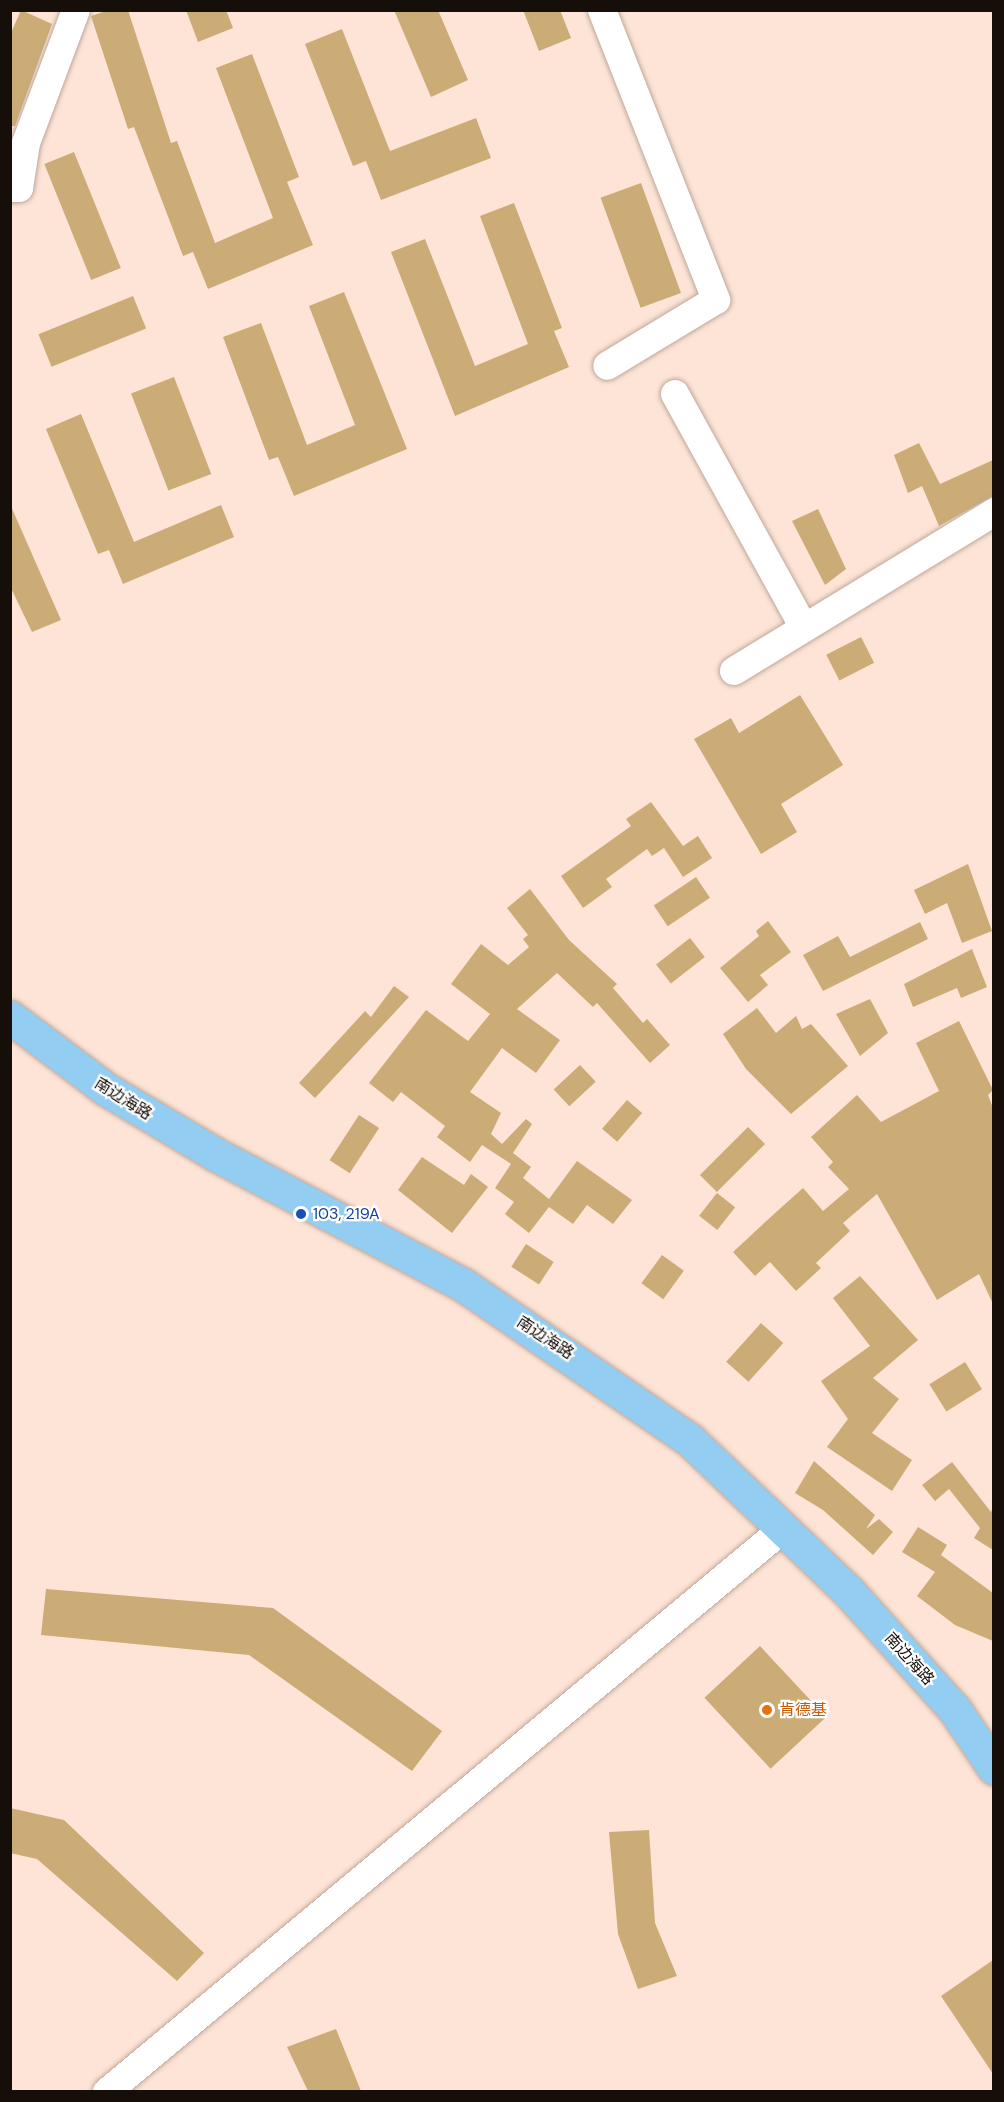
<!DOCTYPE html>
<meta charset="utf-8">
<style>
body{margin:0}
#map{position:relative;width:1004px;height:2102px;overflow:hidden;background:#fde4d6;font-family:"DM Sans","Noto Sans SC",sans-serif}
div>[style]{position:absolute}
.building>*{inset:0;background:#cbac77;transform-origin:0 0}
.roads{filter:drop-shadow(0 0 2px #bfa79a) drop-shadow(0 0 2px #bfa79a)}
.minor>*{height:28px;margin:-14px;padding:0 14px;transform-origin:14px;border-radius:14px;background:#fff}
.major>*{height:33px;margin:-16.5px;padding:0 16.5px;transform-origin:16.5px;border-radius:16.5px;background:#93cdf1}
.dots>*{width:16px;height:16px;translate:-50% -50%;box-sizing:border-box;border:3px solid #fff;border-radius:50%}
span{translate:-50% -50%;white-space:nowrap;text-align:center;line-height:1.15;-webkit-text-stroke:4.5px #fff;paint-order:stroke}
.street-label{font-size:16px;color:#160e09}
.transit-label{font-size:16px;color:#164399}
.left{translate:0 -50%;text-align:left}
.food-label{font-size:16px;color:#c56008}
.frame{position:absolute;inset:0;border:12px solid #160e09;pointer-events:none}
</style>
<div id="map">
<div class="building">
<div style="clip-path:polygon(21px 10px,52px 24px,15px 126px,10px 126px,10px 35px)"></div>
<div style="clip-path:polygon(109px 10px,128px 10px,171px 143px,177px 141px,215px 243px,273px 218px,216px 68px,252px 54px,299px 177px,287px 182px,313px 245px,208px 289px,193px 252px,183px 256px,134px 127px,128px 129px,91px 16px)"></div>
<div style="clip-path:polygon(186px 10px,226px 10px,233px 28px,198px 42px)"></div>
<div style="clip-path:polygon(394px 10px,438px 10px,468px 80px,431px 97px)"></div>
<div style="clip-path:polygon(523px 10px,560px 10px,571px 38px,539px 51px)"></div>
<div style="clip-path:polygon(342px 29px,390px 151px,476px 118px,491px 158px,381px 200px,366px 161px,353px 166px,305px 44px)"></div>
<div style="left:74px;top:152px;width:125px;height:32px;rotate:68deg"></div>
<div style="left:641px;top:183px;width:117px;height:43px;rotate:70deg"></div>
<div style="clip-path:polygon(514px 203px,562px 328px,554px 331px,569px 367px,455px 416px,391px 252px,425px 239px,475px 366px,528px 344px,480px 216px)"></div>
<div style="clip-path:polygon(344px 292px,407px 449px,294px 496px,278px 457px,269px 460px,223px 337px,261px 323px,307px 445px,355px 425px,309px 306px)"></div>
<div style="left:133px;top:296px;width:35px;height:102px;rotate:68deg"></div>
<div style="left:174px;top:377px;width:104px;height:46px;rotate:69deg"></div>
<div style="clip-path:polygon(81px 414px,134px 542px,221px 505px,234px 537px,123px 584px,109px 550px,98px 554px,46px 429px)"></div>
<div style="clip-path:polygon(919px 443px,940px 484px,993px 460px,993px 496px,939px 526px,922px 486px,908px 493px,894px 455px)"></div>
<div style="clip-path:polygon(10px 504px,61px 620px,32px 632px,10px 586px)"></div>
<div style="clip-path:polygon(818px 509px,846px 569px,825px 585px,792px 521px)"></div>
<div style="left:861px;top:637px;width:29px;height:39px;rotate:63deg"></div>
<div style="clip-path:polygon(800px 695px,843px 765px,781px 804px,797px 832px,761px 854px,694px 739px,731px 718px,739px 733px)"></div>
<div style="clip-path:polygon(651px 802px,683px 846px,698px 836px,712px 858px,683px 877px,664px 848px,652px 856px,647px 849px,606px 879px,612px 887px,583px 908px,561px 876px,631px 826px,626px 819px)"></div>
<div style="clip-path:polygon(968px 864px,992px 931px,962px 943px,947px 903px,925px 914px,914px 890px)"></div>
<div style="left:696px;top:877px;width:25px;height:51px;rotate:56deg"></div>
<div style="clip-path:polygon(530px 889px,569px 940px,617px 984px,613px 988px,643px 1023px,647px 1019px,670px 1045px,650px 1063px,597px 1003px,593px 1007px,557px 973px,517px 1009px,560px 1040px,536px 1073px,502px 1048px,470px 1092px,501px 1113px,491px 1134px,502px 1144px,526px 1119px,532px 1124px,513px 1153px,531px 1167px,523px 1178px,549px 1199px,577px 1161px,632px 1200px,613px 1224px,587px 1205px,573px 1224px,549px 1207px,529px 1233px,505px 1214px,514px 1202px,495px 1188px,511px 1164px,482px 1145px,470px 1162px,437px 1137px,445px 1126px,401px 1092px,393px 1102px,369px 1083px,426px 1010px,468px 1041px,490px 1014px,451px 984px,481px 944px,508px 965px,529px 947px,523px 939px,528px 935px,507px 908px)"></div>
<div style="clip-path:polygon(768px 921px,791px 952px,760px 975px,768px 985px,748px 1002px,720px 968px,759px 936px,756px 931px)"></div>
<div style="clip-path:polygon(920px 922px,928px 939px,823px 991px,803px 955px,838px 936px,850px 957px)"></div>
<div style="left:690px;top:938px;width:24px;height:43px;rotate:52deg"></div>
<div style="clip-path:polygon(972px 949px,987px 987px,961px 998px,957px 988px,913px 1007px,904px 984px)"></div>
<div style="clip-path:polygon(394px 986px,409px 997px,315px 1098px,299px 1083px,365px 1011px,371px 1017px)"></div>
<div style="clip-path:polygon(870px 999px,888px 1033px,860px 1056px,836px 1014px)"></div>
<div style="clip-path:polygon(757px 1008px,776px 1033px,796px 1016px,802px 1029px,811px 1024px,848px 1066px,791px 1114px,746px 1069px,723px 1034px)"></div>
<div style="clip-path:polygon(959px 1021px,993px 1090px,988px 1095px,993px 1108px,993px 1304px,979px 1274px,937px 1300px,877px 1194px,843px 1223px,850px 1231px,816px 1263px,821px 1268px,796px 1291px,770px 1262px,755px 1276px,733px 1252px,774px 1214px,803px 1188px,823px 1211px,849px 1189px,828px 1167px,833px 1162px,811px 1137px,857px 1095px,881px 1122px,939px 1091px,916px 1043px)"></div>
<div style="left:580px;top:1065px;width:23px;height:36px;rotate:47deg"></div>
<div style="left:627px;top:1100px;width:20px;height:38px;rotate:41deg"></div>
<div style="left:359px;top:1115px;width:24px;height:54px;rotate:33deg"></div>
<div style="left:748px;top:1127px;width:24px;height:68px;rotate:45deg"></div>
<div style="clip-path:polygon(422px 1157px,464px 1185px,471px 1174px,488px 1187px,452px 1233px,398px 1190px)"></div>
<div style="left:717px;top:1193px;width:23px;height:29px;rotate:38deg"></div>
<div style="left:526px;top:1244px;width:33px;height:27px;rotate:33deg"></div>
<div style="left:662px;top:1255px;width:27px;height:35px;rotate:36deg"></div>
<div style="clip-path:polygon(860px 1276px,918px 1340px,873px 1378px,899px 1399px,872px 1433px,912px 1460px,892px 1491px,827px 1447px,848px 1419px,821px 1381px,870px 1346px,833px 1298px)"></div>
<div style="left:761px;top:1323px;width:30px;height:52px;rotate:42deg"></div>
<div style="left:965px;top:1362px;width:32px;height:42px;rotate:58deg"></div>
<div style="clip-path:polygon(814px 1461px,875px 1515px,866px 1529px,879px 1519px,893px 1532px,873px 1555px,823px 1510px,795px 1493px)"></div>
<div style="clip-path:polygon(952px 1462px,991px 1512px,993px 1507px,993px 1550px,974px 1538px,980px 1528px,949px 1489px,935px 1501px,922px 1485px)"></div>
<div style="clip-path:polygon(918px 1527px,947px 1545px,941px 1555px,993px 1593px,993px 1641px,955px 1625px,917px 1596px,935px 1572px,902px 1552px)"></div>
<div style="clip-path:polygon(46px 1589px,273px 1608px,442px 1731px,412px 1771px,249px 1655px,41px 1635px)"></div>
<div style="left:760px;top:1646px;width:97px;height:76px;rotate:47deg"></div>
<div style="clip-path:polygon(10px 1808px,64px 1820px,204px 1953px,177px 1981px,37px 1859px,10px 1853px)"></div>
<div style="clip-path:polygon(649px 1830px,655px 1923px,677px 1976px,638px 1989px,618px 1934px,609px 1832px)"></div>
<div style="clip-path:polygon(993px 1960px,993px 2074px,941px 1996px)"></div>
<div style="clip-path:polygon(336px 2029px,361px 2091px,308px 2091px,287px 2047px)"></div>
</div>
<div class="roads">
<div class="minor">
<div style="left:602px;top:10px;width:312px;rotate:68.5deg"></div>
<div style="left:716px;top:300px;width:127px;rotate:148.8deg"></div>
<div style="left:10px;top:188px;width:9px"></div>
<div style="left:19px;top:188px;width:46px;rotate:-81.2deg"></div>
<div style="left:26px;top:143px;width:142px;rotate:-69.4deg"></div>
<div style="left:675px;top:394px;width:267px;rotate:61.1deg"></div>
<div style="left:734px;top:671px;width:305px;rotate:-31.4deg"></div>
<div style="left:107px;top:2092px;width:880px;rotate:-39.79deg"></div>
</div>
<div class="major">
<div style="left:10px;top:1017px;width:120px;rotate:36.9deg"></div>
<div style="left:106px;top:1089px;width:127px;rotate:30.8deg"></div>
<div style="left:215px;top:1154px;width:283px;rotate:27.8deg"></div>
<div style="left:465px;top:1286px;width:273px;rotate:34.4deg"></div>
<div style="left:690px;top:1440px;width:220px;rotate:43.7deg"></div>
<div style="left:849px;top:1592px;width:159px;rotate:48.1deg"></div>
<div style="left:955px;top:1710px;width:70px;rotate:56.1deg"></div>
</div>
</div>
<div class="dots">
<div style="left:301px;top:1214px;background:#1a4fb4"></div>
<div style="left:767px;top:1710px;background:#e8710a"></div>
</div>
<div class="street-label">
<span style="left:123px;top:1099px;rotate:32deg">南边海路</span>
<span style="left:545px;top:1338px;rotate:33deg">南边海路</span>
<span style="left:909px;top:1659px;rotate:48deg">南边海路</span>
</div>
<div class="transit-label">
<span class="left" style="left:313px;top:1214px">103, 219A</span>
</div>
<div class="food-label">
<span class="left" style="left:779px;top:1710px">肯德基</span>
</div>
<div class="frame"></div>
</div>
